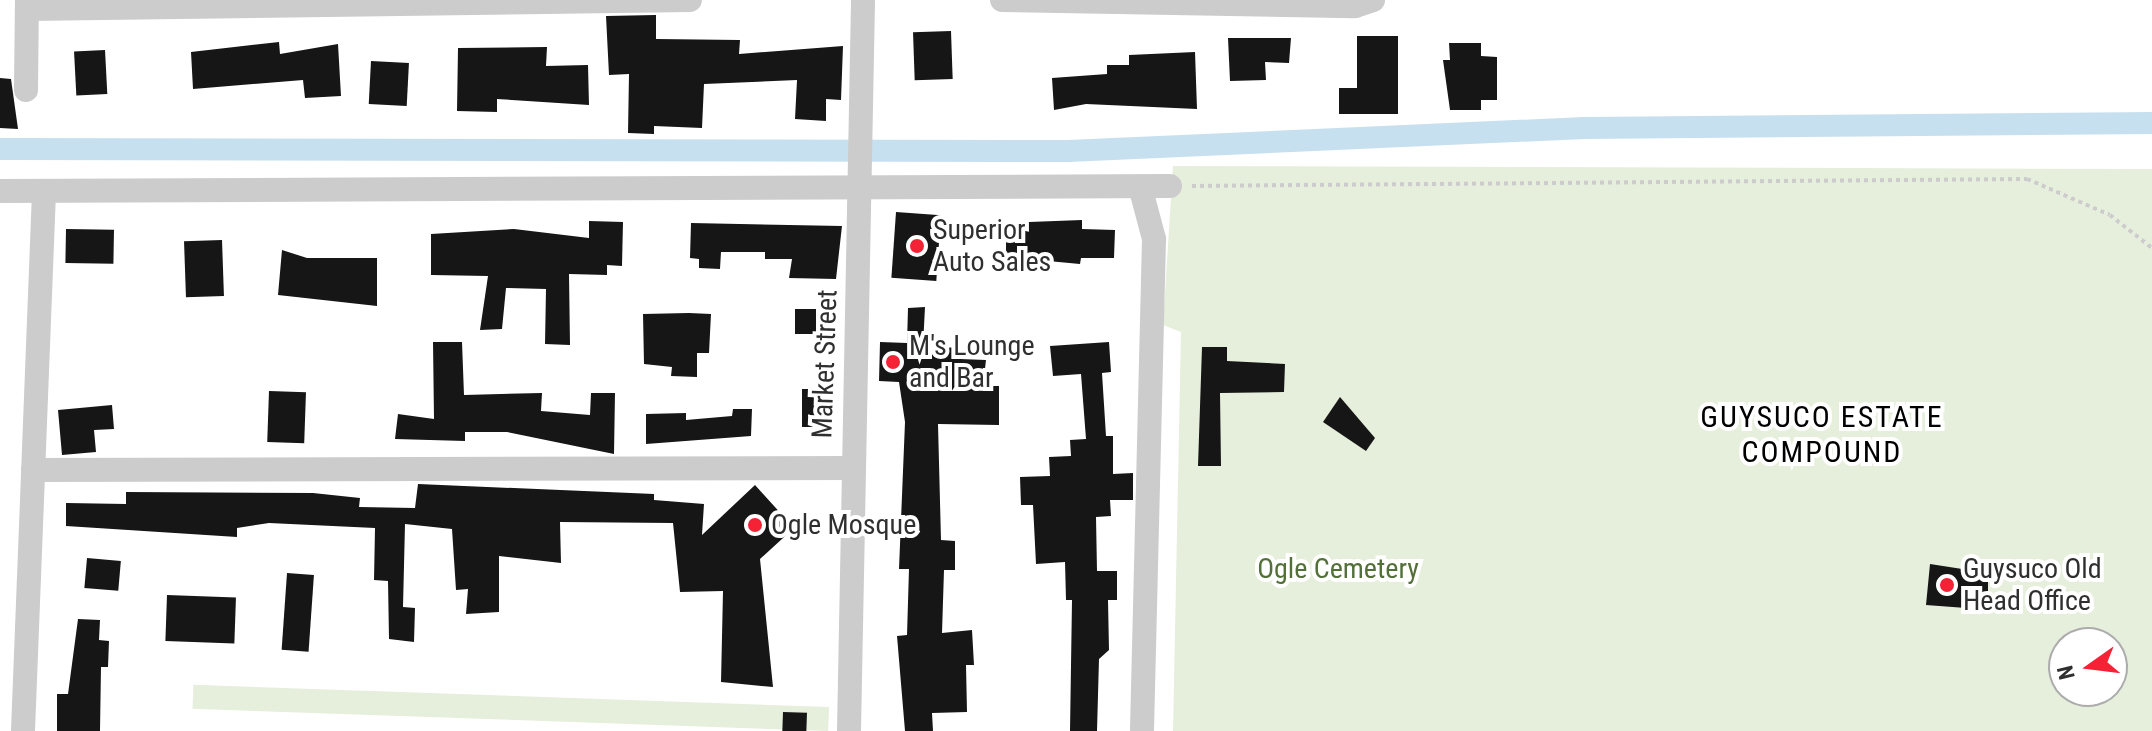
<!DOCTYPE html>
<style>
body{margin:0}
#map{position:relative;width:2152px;height:731px;overflow:hidden;background:#fff;font-family:"Roboto Condensed",sans-serif}
div>[style]{position:absolute}
.green>*{inset:0;background:#e6eedc;transform-origin:0 0}
.canal>*{height:22px;margin:-11px;padding:0 11px;transform-origin:11px;border-radius:11px;background:#c7e0ef}
.building>*{inset:0;background:#161616;transform-origin:0 0}
.path>*{height:4px;margin-top:-2px;transform-origin:0;background:repeating-linear-gradient(90deg,#ccc 0 4px,transparent 0 8px)}
.minor>*{height:24px;margin:-12px;padding:0 12px;transform-origin:12px;border-radius:12px;background:#ccc}
.dots>*{width:22px;height:22px;translate:-50% -50%;box-sizing:border-box;border:4px solid #fff;border-radius:50%}
span{translate:-50% -50%;white-space:nowrap;text-align:center;line-height:1.15;-webkit-text-stroke:8px #fff;paint-order:stroke}
.poi-label{font-size:28px;color:#2f2f2f}
.left{translate:0 -50%;text-align:left}
.street-label{font-size:28px;color:#2f2f2f}
.park-label{font-size:28px;color:#537038}
.neighbourhood-label{font-size:30px;color:#000;letter-spacing:2px}
.north{position:absolute;left:2048px;top:627px;width:80px;height:80px;box-sizing:border-box;background:#fff;border:2px solid #acacac;border-radius:50%;rotate:256deg;font-size:22px;font-weight:700;line-height:32px;text-align:center;color:#2f2f2f}
.north::after{content:'';display:block;margin:auto;width:28px;height:36px;background:#f52236;clip-path:polygon(50% 0,100% 100%,50% 72%,0 100%)}
</style>
<div id="map">
<div class="green">
<div style="clip-path:polygon(evenodd,1173px 166px,2152px 169px,2152px 731px,1173px 731px,1181px 332px,1163px 325px,1173px 166px,2064px 643px,2112px 643px,2112px 691px,2064px 691px,2064px 643px)"></div>
<div style="left:829px;top:707px;width:24px;height:636px;rotate:92deg"></div>
</div>
<div class="canal">
<div style="left:0;top:149px;width:1068px;rotate:0.11deg"></div>
<div style="left:1068px;top:151px;width:517px;rotate:-2.55deg"></div>
<div style="left:1584px;top:128px;width:568px;rotate:-0.5deg"></div>
</div>
<div class="building">
<div style="clip-path:polygon(656px 15px,656px 39px,740px 40px,739px 54px,843px 46px,841px 100px,826px 99px,826px 121px,795px 119px,797px 80px,704px 84px,702px 128px,654px 126px,654px 134px,628px 133px,629px 74px,609px 75px,606px 16px)"></div>
<div style="left:951px;top:31px;width:48px;height:38px;rotate:88deg"></div>
<div style="clip-path:polygon(1357px 36px,1398px 36px,1398px 114px,1339px 114px,1339px 88px,1357px 88px)"></div>
<div style="clip-path:polygon(1228px 38px,1291px 38px,1289px 63px,1265px 62px,1266px 80px,1230px 81px)"></div>
<div style="clip-path:polygon(279px 42px,280px 54px,338px 44px,341px 96px,305px 98px,303px 80px,193px 89px,191px 52px)"></div>
<div style="clip-path:polygon(1449px 43px,1481px 43px,1481px 56px,1497px 57px,1497px 100px,1481px 100px,1481px 110px,1450px 110px,1443px 60px,1450px 60px)"></div>
<div style="clip-path:polygon(547px 47px,546px 66px,588px 65px,589px 105px,497px 99px,497px 112px,457px 111px,458px 48px)"></div>
<div style="left:105px;top:50px;width:44px;height:31px;rotate:87deg"></div>
<div style="clip-path:polygon(1195px 52px,1197px 109px,1086px 104px,1054px 110px,1052px 78px,1107px 74px,1107px 65px,1129px 65px,1129px 55px)"></div>
<div style="left:371px;top:61px;width:38px;height:43px;rotate:3deg"></div>
<div style="clip-path:polygon(0 78px,11px 79px,18px 129px,0 128px)"></div>
<div style="left:896px;top:212px;width:45px;height:66px;rotate:4deg"></div>
<div style="clip-path:polygon(1082px 220px,1082px 229px,1115px 230px,1114px 258px,1081px 258px,1080px 264px,1006px 257px,1006px 223px)"></div>
<div style="clip-path:polygon(589px 221px,623px 222px,622px 266px,607px 265px,607px 275px,569px 274px,570px 345px,545px 344px,546px 289px,506px 288px,502px 329px,480px 330px,488px 276px,431px 275px,431px 234px,514px 229px,589px 238px)"></div>
<div style="clip-path:polygon(691px 223px,842px 226px,836px 279px,789px 278px,792px 259px,765px 259px,765px 252px,721px 252px,720px 269px,699px 268px,699px 259px,690px 258px)"></div>
<div style="left:66px;top:229px;width:48px;height:34px;rotate:1deg"></div>
<div style="left:222px;top:240px;width:56px;height:38px;rotate:88deg"></div>
<div style="clip-path:polygon(282px 250px,307px 258px,377px 258px,377px 306px,278px 295px)"></div>
<div style="clip-path:polygon(925px 307px,923px 346px,960px 348px,960px 359px,986px 360px,983px 386px,999px 386px,999px 425px,938px 424px,941px 540px,955px 541px,955px 570px,944px 570px,942px 633px,972px 630px,974px 665px,966px 665px,967px 712px,932px 713px,933px 731px,905px 731px,897px 636px,907px 635px,909px 569px,899px 569px,905px 422px,899px 382px,879px 381px,880px 342px,907px 343px,908px 308px)"></div>
<div style="left:795px;top:309px;width:21px;height:25px"></div>
<div style="clip-path:polygon(689px 313px,711px 314px,709px 353px,697px 353px,697px 377px,671px 376px,672px 367px,644px 364px,643px 314px)"></div>
<div style="clip-path:polygon(433px 342px,462px 342px,464px 395px,542px 393px,541px 411px,590px 415px,591px 393px,615px 393px,614px 454px,507px 432px,465px 432px,465px 441px,395px 439px,398px 414px,434px 419px)"></div>
<div style="clip-path:polygon(1109px 342px,1111px 372px,1102px 373px,1106px 436px,1113px 436px,1113px 474px,1133px 473px,1133px 500px,1110px 500px,1111px 516px,1096px 517px,1097px 571px,1117px 571px,1117px 600px,1108px 600px,1109px 650px,1099px 659px,1097px 731px,1070px 731px,1072px 600px,1066px 600px,1065px 562px,1036px 564px,1033px 505px,1021px 505px,1020px 477px,1050px 476px,1049px 457px,1071px 456px,1070px 440px,1086px 439px,1081px 374px,1053px 376px,1050px 346px)"></div>
<div style="clip-path:polygon(1202px 347px,1227px 347px,1227px 361px,1285px 364px,1284px 392px,1220px 393px,1221px 466px,1198px 466px)"></div>
<div style="left:802px;top:389px;width:22px;height:38px"></div>
<div style="left:269px;top:391px;width:37px;height:51px;rotate:2deg"></div>
<div style="clip-path:polygon(1340px 397px,1375px 438px,1366px 451px,1323px 422px)"></div>
<div style="clip-path:polygon(112px 405px,114px 429px,94px 430px,96px 452px,62px 455px,58px 410px)"></div>
<div style="clip-path:polygon(733px 409px,752px 409px,751px 436px,646px 444px,646px 414px,686px 413px,686px 420px,732px 416px)"></div>
<div style="clip-path:polygon(418px 484px,654px 494px,654px 500px,704px 504px,702px 535px,755px 485px,794px 528px,760px 559px,773px 687px,721px 682px,723px 591px,680px 592px,673px 523px,560px 522px,561px 563px,499px 556px,499px 612px,466px 614px,468px 589px,456px 590px,452px 529px,405px 524px,403px 607px,415px 608px,414px 642px,389px 639px,388px 581px,374px 580px,375px 528px,269px 523px,237px 528px,237px 537px,66px 526px,66px 503px,126px 504px,126px 492px,313px 493px,360px 498px,359px 507px,415px 508px)"></div>
<div style="left:87px;top:558px;width:34px;height:30px;rotate:5deg"></div>
<div style="clip-path:polygon(1930px 564px,1988px 573px,1988px 595px,1966px 589px,1966px 608px,1926px 605px)"></div>
<div style="left:287px;top:573px;width:27px;height:77px;rotate:4deg"></div>
<div style="left:167px;top:595px;width:69px;height:46px;rotate:2deg"></div>
<div style="clip-path:polygon(78px 619px,100px 620px,99px 640px,109px 641px,108px 667px,101px 667px,100px 731px,57px 731px,57px 694px,68px 694px)"></div>
<div style="left:783px;top:712px;width:24px;height:19px;rotate:2deg"></div>
</div>
<div class="path">
<div style="left:1192px;top:186px;width:835px;rotate:-0.48deg"></div>
<div style="left:2027px;top:179px;width:90px;rotate:23.4deg"></div>
<div style="left:2110px;top:215px;width:53px;rotate:38.2deg"></div>
</div>
<div class="minor">
<div style="left:1002px;top:0;width:353px;rotate:1deg"></div>
<div style="left:1355px;top:6px;width:19px;rotate:-18deg"></div>
<div style="left:27px;top:9px;width:663px;rotate:-0.78deg"></div>
<div style="left:26px;top:90px;width:90px;rotate:-89.4deg"></div>
<div style="left:1141px;top:190px;width:51px;rotate:75.1deg"></div>
<div style="left:1154px;top:239px;width:492px;rotate:91.4deg"></div>
<div style="left:0;top:191px;width:1170px;rotate:-0.24deg"></div>
<div style="left:33px;top:470px;width:819px;rotate:-0.14deg"></div>
<div style="left:23px;top:731px;width:540px;rotate:-87.77deg"></div>
<div style="left:849px;top:731px;width:731px;rotate:-88.9deg"></div>
</div>
<div class="dots">
<div style="left:917px;top:246px;background:#f52236"></div>
<div style="left:893px;top:362px;background:#f52236"></div>
<div style="left:755px;top:525px;background:#f52236"></div>
<div style="left:1947px;top:585px;background:#f52236"></div>
</div>
<div class="poi-label">
<span class="left" style="left:933px;top:246px">Superior<br>Auto Sales</span>
<span class="left" style="left:909px;top:362px">M's Lounge<br>and Bar</span>
<span class="left" style="left:771px;top:525px">Ogle Mosque</span>
<span class="left" style="left:1963px;top:585px">Guysuco Old<br>Head Office</span>
</div>
<div class="street-label">
<span style="left:825px;top:364px;rotate:-88deg">Market Street</span>
</div>
<div class="park-label">
<span style="left:1338px;top:569px">Ogle Cemetery</span>
</div>
<div class="neighbourhood-label">
<span style="left:1822px;top:434px">GUYSUCO ESTATE<br>COMPOUND</span>
</div>
<div class="north">N</div>
</div>
